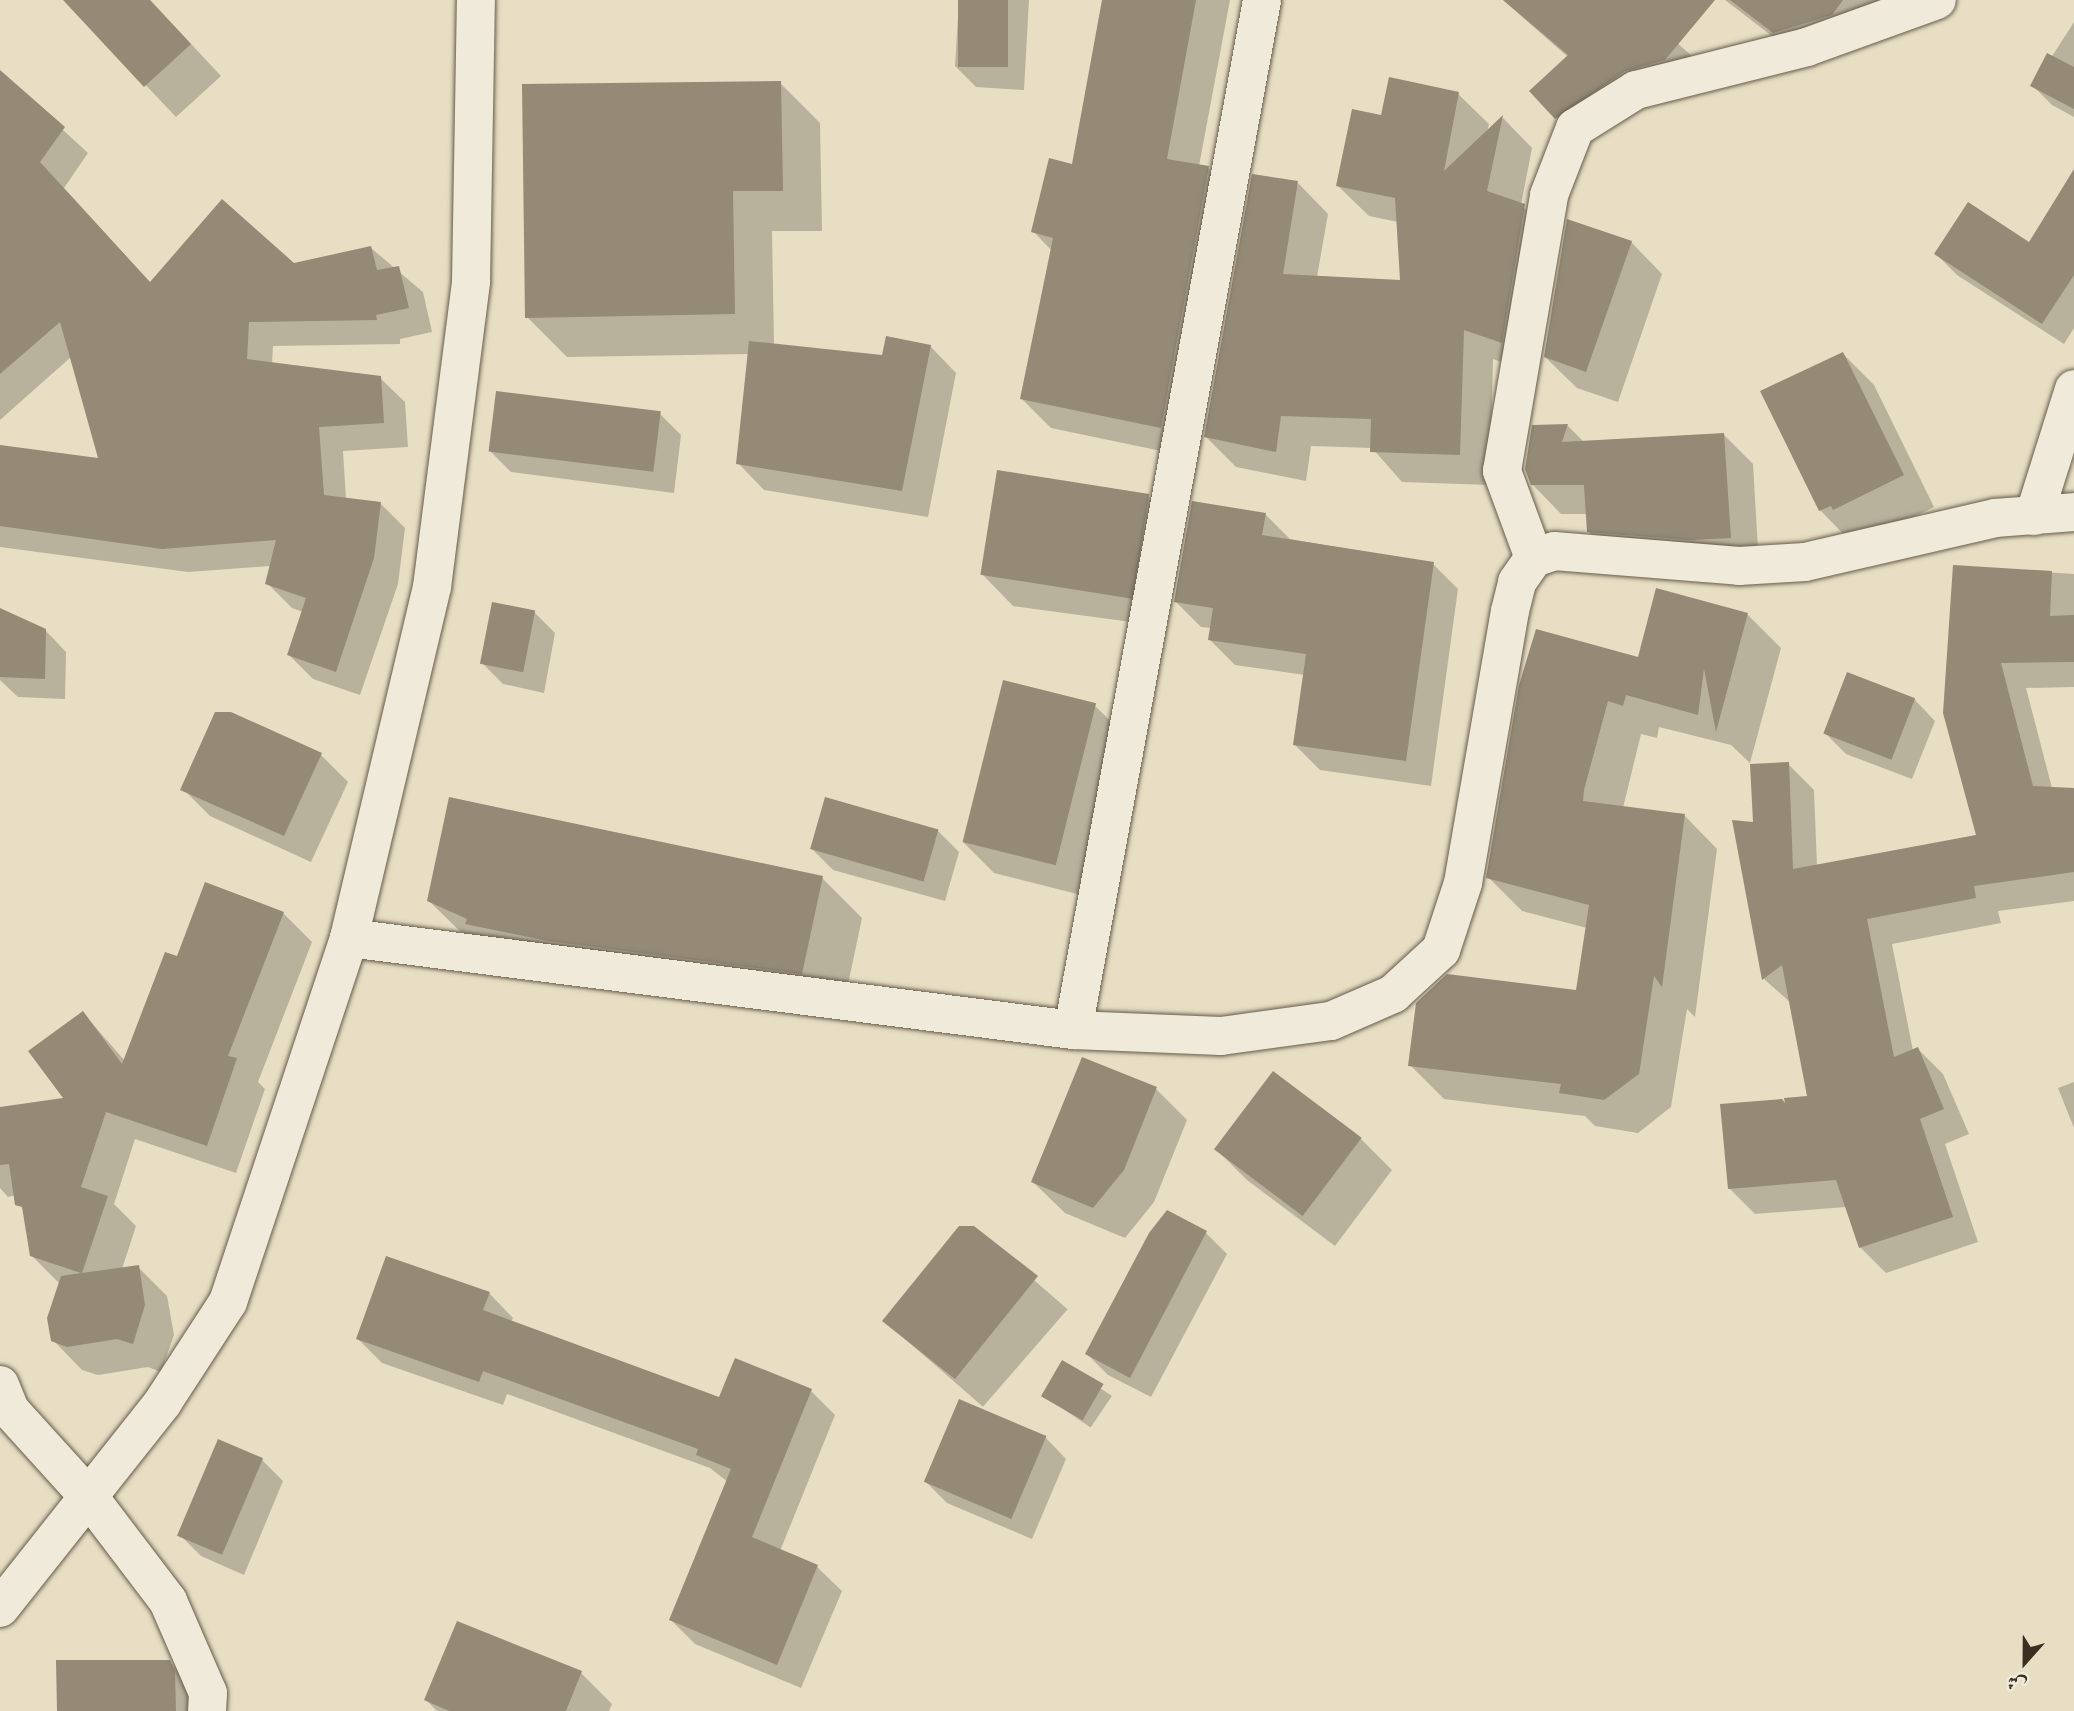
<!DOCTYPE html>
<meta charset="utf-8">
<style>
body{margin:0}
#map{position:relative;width:2074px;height:1711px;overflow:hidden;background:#e7dec4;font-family:"Sorts Mill Goudy",Amiri,serif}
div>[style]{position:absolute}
.shadow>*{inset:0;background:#0003;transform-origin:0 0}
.building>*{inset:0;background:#948a76;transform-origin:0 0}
.roads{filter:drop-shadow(0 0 2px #665b4a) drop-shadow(0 0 2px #665b4a)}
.minor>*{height:38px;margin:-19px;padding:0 19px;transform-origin:19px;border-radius:19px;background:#efead9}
span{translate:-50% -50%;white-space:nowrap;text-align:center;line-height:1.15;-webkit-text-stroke:7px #efead9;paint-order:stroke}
.north{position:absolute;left:1990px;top:1627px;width:70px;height:70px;-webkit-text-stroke:5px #efead9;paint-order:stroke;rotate:201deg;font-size:19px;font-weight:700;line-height:28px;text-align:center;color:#3b2f21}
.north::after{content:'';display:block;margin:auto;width:24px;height:32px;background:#3b2f21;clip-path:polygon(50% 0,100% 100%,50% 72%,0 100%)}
</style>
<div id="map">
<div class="shadow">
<div style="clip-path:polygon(65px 0,150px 0,221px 76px,176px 117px)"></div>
<div style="clip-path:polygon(959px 0,1029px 0,1024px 90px,976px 87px,955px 66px)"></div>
<div style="clip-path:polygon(1103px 0,1230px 0,1199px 166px,1208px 168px,1238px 197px,1190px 457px,1051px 428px,1022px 399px,1052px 251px,1033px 231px,1073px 166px)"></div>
<div style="clip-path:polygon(1503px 0,1629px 0,1703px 66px,1580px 142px,1531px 91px,1568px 57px)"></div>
<div style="clip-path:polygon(1725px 0,1886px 0,1798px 56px)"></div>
<div style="clip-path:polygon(2074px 22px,2074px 117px,2052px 105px,2033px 86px)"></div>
<div style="clip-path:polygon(0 72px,88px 153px,64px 188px,151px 284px,294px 265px,371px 248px,423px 292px,432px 332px,400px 339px,400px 344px,273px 346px,272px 364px,380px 378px,405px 402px,408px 447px,343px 451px,346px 499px,380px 503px,405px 528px,398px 584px,360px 695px,313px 679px,289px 655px,303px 612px,292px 608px,267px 583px,271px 566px,188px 572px,0 547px,0 447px,101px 460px,71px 357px,0 420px)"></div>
<div style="clip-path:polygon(780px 83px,820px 123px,822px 231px,772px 231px,774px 345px,884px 357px,930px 346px,956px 373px,928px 517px,764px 490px,738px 463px,749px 354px,567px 357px,527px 317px)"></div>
<div style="clip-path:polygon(1458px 94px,1489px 124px,1487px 132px,1503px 118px,1532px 148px,1521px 205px,1555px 236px,1532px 372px,1493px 359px,1490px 485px,1402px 482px,1372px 448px,1311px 446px,1306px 481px,1236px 467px,1206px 437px,1298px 183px,1328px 214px,1317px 277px,1401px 281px,1398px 222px,1369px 216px,1338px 186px,1382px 117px)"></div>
<div style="clip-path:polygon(1631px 242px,1662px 274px,1618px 402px,1577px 388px,1545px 357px)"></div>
<div style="clip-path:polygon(2029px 244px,2074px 257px,2074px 328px,2064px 344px,1957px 275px,1936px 254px)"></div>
<div style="clip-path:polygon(1843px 354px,1874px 385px,1934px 507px,1866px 540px,1851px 542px,1820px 510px)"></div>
<div style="clip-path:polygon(660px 414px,681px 435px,674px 493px,511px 472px,490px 451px)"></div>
<div style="clip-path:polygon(1568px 426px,1585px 443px,1724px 435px,1753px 464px,1759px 566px,1617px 560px,1588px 531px,1587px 514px,1561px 514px,1532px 484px,1534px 427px)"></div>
<div style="clip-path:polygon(1148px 496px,1179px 527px,1161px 626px,1013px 606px,982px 574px)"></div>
<div style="clip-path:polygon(1265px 514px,1290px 539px,1433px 564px,1458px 589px,1431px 786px,1320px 770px,1295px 745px,1305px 675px,1235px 665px,1210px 640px,1212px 628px,1201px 627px,1176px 602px)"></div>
<div style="clip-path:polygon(1954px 566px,2074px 574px,2074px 687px,2026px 688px,2052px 788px,2074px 790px,2074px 901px,1998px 911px,2001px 923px,1892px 944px,1913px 1051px,1918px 1049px,1943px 1074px,1969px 1134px,1945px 1144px,1978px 1242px,1886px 1273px,1860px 1247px,1846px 1207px,1755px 1214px,1729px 1188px,1788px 1107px,1809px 1098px,1791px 1003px,1764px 979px,1734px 822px,1755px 824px,1788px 764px,1814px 790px,1817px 867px,1978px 837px)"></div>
<div style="clip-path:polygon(0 610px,45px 630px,66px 652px,65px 699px,18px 697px,0 680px)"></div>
<div style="clip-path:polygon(534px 612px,555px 633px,544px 693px,503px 684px,482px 663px)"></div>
<div style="clip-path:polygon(1748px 615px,1781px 648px,1750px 763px,1731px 745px,1659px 727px,1657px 738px,1641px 734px,1623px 808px,1684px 815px,1717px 849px,1695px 1017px,1687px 1009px,1671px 1107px,1638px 1133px,1595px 1126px,1585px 1116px,1444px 1099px,1410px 1065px,1577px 992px,1587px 928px,1522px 911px,1488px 877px,1521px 686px,1639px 659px)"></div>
<div style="clip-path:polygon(1914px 699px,1935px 721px,1912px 779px,1846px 754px,1825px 733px)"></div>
<div style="clip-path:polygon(1095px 706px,1127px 737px,1085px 896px,994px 873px,963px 842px)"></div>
<div style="clip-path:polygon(321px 755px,348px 782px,311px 862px,210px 816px,183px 789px)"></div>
<div style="clip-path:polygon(938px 831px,959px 852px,945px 901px,833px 870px,812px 849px)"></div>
<div style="clip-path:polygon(822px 878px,862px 918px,842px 1013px,470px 941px,429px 901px)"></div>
<div style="clip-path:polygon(283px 913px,312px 942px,258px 1082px,265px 1089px,236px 1173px,135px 1139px,114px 1204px,136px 1226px,122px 1269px,138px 1267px,167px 1296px,174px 1335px,161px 1372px,148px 1367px,98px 1375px,82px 1370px,53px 1340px,60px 1284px,31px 1255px,25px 1212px,16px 1195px,8px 1197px,0 1188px,0 1109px,66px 1099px,83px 1013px,125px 1061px,178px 959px)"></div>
<div style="clip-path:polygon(2074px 1082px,2074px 1128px,2058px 1088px)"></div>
<div style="clip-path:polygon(1156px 1089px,1187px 1120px,1154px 1202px,1125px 1238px,1065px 1213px,1033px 1182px)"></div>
<div style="clip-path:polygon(1361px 1139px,1392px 1170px,1335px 1246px,1247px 1180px,1216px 1149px)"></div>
<div style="clip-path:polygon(1167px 1212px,1206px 1233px,1227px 1254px,1151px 1397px,1108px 1375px,1087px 1354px)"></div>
<div style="left:974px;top:1228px;width:124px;height:129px;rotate:41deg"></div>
<div style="clip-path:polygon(489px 1293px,513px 1318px,511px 1322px,720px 1399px,811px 1391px,835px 1415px,780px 1551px,817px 1567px,842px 1591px,801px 1688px,695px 1644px,671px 1620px,728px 1482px,710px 1468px,507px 1394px,503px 1405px,382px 1363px,358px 1339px)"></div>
<div style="left:1063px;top:1363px;width:59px;height:38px;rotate:34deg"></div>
<div style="clip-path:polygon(1045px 1437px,1066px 1459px,1032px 1539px,947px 1503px,926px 1482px)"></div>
<div style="clip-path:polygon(262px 1460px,283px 1481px,244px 1575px,201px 1556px,180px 1535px)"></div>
<div style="clip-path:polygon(169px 1661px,200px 1693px,206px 1711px,58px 1711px)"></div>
<div style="clip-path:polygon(581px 1673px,612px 1704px,609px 1711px,437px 1711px,426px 1700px)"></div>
</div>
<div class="building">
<div style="clip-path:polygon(63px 0,150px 0,191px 44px,144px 87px)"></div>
<div style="left:958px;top:0;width:50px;height:67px"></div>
<div style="clip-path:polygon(1102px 0,1196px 0,1167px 159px,1209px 166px,1161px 428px,1020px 399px,1053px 238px,1031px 232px,1049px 158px,1072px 164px)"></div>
<div style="clip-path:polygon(1503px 0,1715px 0,1665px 60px,1625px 71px,1555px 119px,1529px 91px,1568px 55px)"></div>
<div style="clip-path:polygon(1730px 0,1843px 0,1832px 15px,1773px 33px)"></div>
<div style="clip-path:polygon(2047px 53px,2074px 67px,2074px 109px,2030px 86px)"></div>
<div style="clip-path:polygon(0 70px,65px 127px,40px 162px,150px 282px,222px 199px,294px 263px,371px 246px,377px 270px,399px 266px,409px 308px,376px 315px,377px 320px,249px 322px,247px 359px,381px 376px,384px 423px,319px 427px,324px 495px,381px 502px,374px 558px,336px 672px,287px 655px,306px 598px,265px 584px,276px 540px,162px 549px,0 526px,0 445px,98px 458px,60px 322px,0 374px)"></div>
<div style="clip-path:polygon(1389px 77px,1459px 92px,1444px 171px,1503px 115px,1487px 191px,1525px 204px,1502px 343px,1464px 330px,1460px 455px,1370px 452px,1371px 419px,1281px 416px,1276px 452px,1204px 437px,1252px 174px,1298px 181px,1283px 274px,1400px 280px,1395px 198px,1336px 186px,1352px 109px,1381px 115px)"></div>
<div style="clip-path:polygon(781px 81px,783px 191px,733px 191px,735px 314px,525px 318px,522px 84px)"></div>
<div style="clip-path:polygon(2074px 169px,2074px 275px,2042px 324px,1934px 254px,1968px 202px,2029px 242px)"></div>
<div style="clip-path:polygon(1567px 219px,1632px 241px,1586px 372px,1544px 357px)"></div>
<div style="clip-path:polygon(886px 336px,931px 345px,902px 491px,736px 464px,749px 341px,882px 355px)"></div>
<div style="clip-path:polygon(1843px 352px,1904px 475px,1833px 510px,1831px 506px,1819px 511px,1760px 391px)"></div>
<div style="left:496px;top:391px;width:166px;height:61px;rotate:7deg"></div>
<div style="clip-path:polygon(1568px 424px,1562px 442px,1724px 433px,1731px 538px,1690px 540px,1587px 532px,1584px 485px,1531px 485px,1525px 469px,1532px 425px)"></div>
<div style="left:997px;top:470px;width:154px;height:106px;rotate:9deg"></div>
<div style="clip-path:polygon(1192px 501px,1266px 513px,1262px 535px,1434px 562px,1406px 761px,1293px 745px,1306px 654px,1208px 640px,1213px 608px,1174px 602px)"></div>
<div style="clip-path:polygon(1953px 565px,2052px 571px,2050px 616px,2074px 615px,2074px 662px,2001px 663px,2033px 786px,2074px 788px,2074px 872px,1974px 886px,1976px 898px,1867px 919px,1894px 1057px,1918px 1047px,1944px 1109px,1920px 1119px,1953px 1217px,1859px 1248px,1836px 1180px,1728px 1189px,1720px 1104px,1782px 1099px,1785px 1103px,1784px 1098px,1807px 1096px,1782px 965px,1762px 980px,1732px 820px,1753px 822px,1750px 764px,1789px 762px,1793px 869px,1976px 835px,1943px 713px)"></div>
<div style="clip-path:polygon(1656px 588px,1748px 613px,1716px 732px,1704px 669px,1698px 715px,1626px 695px,1623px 706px,1608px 701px,1584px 790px,1583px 801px,1685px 814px,1662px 987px,1654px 976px,1639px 1074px,1604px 1100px,1559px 1093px,1561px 1084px,1408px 1066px,1416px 1003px,1447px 974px,1576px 990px,1589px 905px,1486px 878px,1519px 685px,1536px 629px,1638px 657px)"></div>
<div style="left:492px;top:602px;width:44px;height:63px;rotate:11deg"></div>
<div style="clip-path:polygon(0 608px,46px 629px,45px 679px,0 677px)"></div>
<div style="left:1847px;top:672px;width:73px;height:66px;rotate:21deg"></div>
<div style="left:1003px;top:680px;width:96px;height:167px;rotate:14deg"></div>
<div style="clip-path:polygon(215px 712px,231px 712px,322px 753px,284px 836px,180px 790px)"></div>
<div style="clip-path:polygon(449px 797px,823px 876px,802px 974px,548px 941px,465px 924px,467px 919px,427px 901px)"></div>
<div style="left:825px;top:797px;width:118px;height:54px;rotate:16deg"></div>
<div style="clip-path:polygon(205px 882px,284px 912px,228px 1056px,237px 1058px,207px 1146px,106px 1112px,81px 1187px,108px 1196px,82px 1273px,139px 1265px,145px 1305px,133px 1344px,117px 1339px,67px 1347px,51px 1341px,47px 1318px,61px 1276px,81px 1273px,30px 1256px,22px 1207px,15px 1205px,9px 1164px,0 1165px,0 1107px,63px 1098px,28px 1051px,83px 1011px,122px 1064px,165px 952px,177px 956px)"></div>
<div style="clip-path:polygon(1082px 1057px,1157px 1087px,1124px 1170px,1093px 1208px,1031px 1182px)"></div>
<div style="left:1273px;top:1071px;width:111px;height:98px;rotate:37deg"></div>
<div style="clip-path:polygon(1167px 1210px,1207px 1231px,1130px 1378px,1085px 1354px,1149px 1233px)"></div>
<div style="clip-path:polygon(959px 1226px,974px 1226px,1038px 1276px,955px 1379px,882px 1321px)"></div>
<div style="clip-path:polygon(386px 1256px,490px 1292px,483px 1310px,719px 1397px,735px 1358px,812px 1389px,752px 1537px,818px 1565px,777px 1665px,669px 1620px,731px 1469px,696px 1455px,698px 1449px,483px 1371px,479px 1382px,356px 1339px)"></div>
<div style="left:1062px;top:1360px;width:48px;height:42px;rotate:30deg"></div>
<div style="left:959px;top:1399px;width:95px;height:90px;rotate:23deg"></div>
<div style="left:218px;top:1439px;width:49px;height:105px;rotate:23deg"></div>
<div style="clip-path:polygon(457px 1621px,582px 1671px,566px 1711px,449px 1711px,424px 1700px)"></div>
<div style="clip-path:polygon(56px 1660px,170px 1660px,175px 1672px,176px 1711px,57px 1711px)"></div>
</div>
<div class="roads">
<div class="minor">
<div style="left:2034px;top:516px;width:133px;rotate:-72.5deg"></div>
<div style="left:1534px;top:558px;width:93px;rotate:-110.2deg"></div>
<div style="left:1502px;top:471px;width:280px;rotate:-80.3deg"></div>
<div style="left:1549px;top:195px;width:72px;rotate:-68.8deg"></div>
<div style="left:1575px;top:128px;width:72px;rotate:-31.9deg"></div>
<div style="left:1636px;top:90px;width:176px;rotate:-14.1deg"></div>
<div style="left:1807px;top:47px;width:138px;rotate:-19.9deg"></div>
<div style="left:349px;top:938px;width:730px;rotate:7.24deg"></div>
<div style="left:1073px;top:1030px;width:148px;rotate:2.3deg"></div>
<div style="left:1221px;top:1036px;width:111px;rotate:-7.8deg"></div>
<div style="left:1331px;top:1021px;width:68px;rotate:-23.5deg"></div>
<div style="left:1393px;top:994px;width:65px;rotate:-42.5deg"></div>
<div style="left:1441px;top:950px;width:71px;rotate:-71.8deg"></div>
<div style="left:1463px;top:883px;width:276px;rotate:-80.2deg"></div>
<div style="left:1510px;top:611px;width:30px;rotate:-76deg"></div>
<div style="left:1517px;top:582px;width:29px;rotate:-55deg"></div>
<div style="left:1534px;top:558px;width:21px;rotate:-19deg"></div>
<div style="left:1554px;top:551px;width:186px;rotate:4.6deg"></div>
<div style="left:1739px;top:566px;width:66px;rotate:-3.5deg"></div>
<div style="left:1805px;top:562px;width:195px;rotate:-13deg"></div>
<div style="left:1995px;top:518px;width:79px;rotate:-4.3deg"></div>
<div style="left:1073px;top:1030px;width:1047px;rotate:-79.6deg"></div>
<div style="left:0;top:1385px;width:27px;rotate:68deg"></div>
<div style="left:10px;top:1410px;width:118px;rotate:47.8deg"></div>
<div style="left:89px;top:1497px;width:131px;rotate:52.8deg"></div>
<div style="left:168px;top:1601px;width:100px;rotate:66.5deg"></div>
<div style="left:208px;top:1693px;width:18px;rotate:93deg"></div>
<div style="left:0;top:1608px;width:263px;rotate:-51.6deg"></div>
<div style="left:163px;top:1402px;width:119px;rotate:-57deg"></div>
<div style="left:228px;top:1302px;width:384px;rotate:-71.6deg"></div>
<div style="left:349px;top:938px;width:361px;rotate:-76.7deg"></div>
<div style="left:432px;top:587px;width:307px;rotate:-82.7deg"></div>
<div style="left:471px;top:282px;width:282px;rotate:-89deg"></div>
</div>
</div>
<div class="north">ش</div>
</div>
